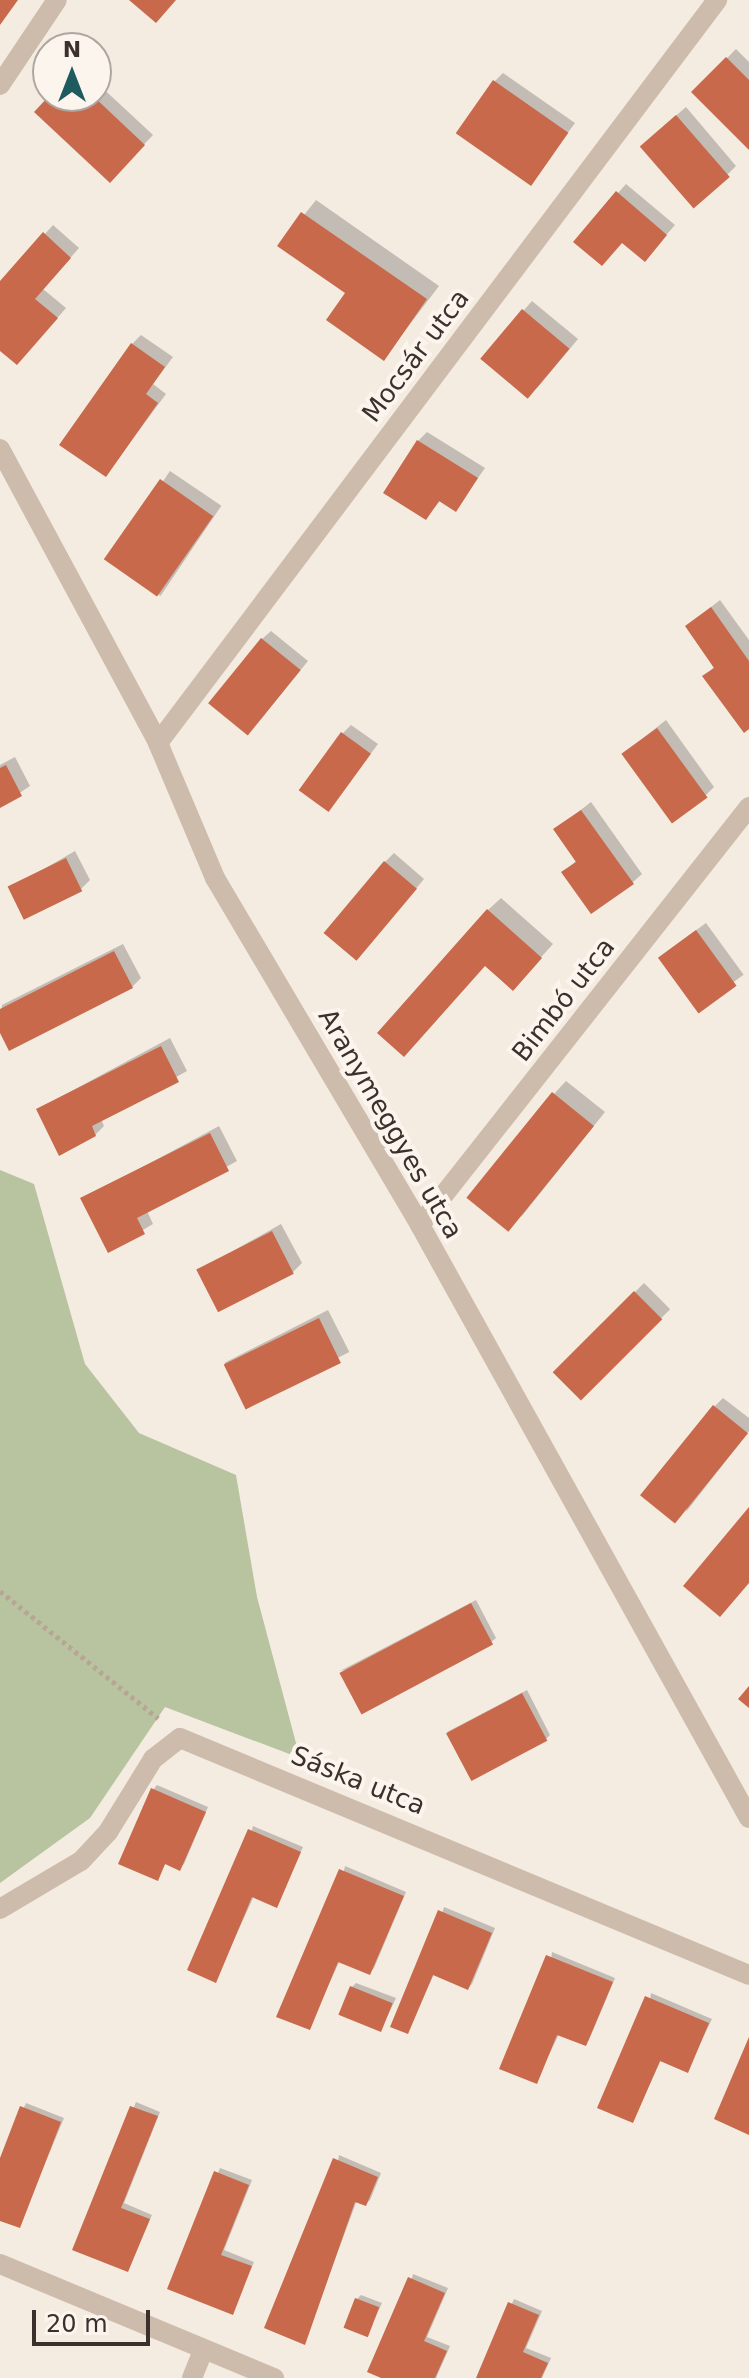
<!DOCTYPE html>
<meta charset="utf-8">
<style>
body{margin:0}
#map{position:relative;width:749px;height:2378px;overflow:hidden;background:#f4ebe1;font-family:"DejaVu Sans",sans-serif}
div>[style]{position:absolute}
.green>*{inset:0;background:#b8c4a0}
.shadow>*{inset:0;background:#0003;transform-origin:0 0}
.building>*{inset:0;background:#c8694b;transform-origin:0 0}
.path>*{height:5px;margin-top:-2.5px;transform-origin:0;background:repeating-linear-gradient(90deg,#b9a596 0 4px,transparent 0 8px)}
.minor>*{height:20px;margin:-10px;padding:0 10px;transform-origin:10px;border-radius:10px;background:#cdbbac}
span{translate:-50% -50%;white-space:nowrap;text-align:center;line-height:1.15;-webkit-text-stroke:8px #fbf5ee;paint-order:stroke}
.street-label{font-size:26px;color:#3b302b}
.north{position:absolute;left:32px;top:32px;width:80px;height:80px;box-sizing:border-box;background:#fbf5ee;border:2px solid #aea6a0;border-radius:50%;rotate:0deg;font-size:22px;font-weight:700;line-height:32px;text-align:center;color:#3b302b}
.north::after{content:'';display:block;margin:auto;width:28px;height:36px;background:#1f5a5e;clip-path:polygon(50% 0,100% 100%,50% 72%,0 100%)}
.scale{position:absolute;left:32px;top:2310px;width:118px;height:36px;box-sizing:border-box;border:4px solid #3b302b;border-top:0;padding-left:10px;font-size:24px;line-height:28px;white-space:nowrap;color:#3b302b;-webkit-text-stroke:6px #fbf5ee;paint-order:stroke}
</style>
<div id="map">
<div class="green">
<div style="clip-path:polygon(0 1170px,34px 1184px,85px 1364px,139px 1433px,236px 1475px,257px 1597px,300px 1758px,165px 1707px,90px 1818px,0 1883px)"></div>
</div>
<div class="shadow">
<div style="clip-path:polygon(736px 49px,749px 62px,749px 147px,694px 92px)"></div>
<div style="clip-path:polygon(503px 73px,575px 123px,531px 183px,494px 82px)"></div>
<div style="clip-path:polygon(96px 82px,153px 135px,110px 180px,52px 96px,96px 96px)"></div>
<div style="clip-path:polygon(686px 107px,736px 166px,727px 175px,650px 138px)"></div>
<div style="clip-path:polygon(626px 184px,675px 225px,653px 250px,623px 240px,618px 193px)"></div>
<div style="clip-path:polygon(316px 200px,439px 286px,384px 358px,348px 292px,280px 245px)"></div>
<div style="clip-path:polygon(53px 225px,79px 248px,43px 289px,66px 308px,26px 354px,0 348px,0 284px)"></div>
<div style="clip-path:polygon(532px 301px,578px 339px,537px 388px,482px 358px)"></div>
<div style="clip-path:polygon(141px 335px,173px 357px,153px 384px,166px 394px,106px 475px,132px 344px)"></div>
<div style="clip-path:polygon(427px 432px,485px 468px,456px 509px,441px 500px,426px 518px,418px 441px)"></div>
<div style="left:170px;top:471px;width:62px;height:109px;rotate:34deg"></div>
<div style="clip-path:polygon(720px 600px,749px 640px,749px 727px,705px 676px,715px 666px,687px 626px)"></div>
<div style="clip-path:polygon(271px 631px,308px 661px,257px 724px,262px 639px)"></div>
<div style="clip-path:polygon(666px 720px,714px 787px,705px 796px,623px 754px)"></div>
<div style="clip-path:polygon(351px 725px,378px 744px,336px 800px,342px 734px)"></div>
<div style="clip-path:polygon(15px 757px,30px 786px,0 806px,0 765px)"></div>
<div style="clip-path:polygon(591px 802px,642px 874px,633px 882px,564px 872px,577px 860px,555px 830px)"></div>
<div style="clip-path:polygon(75px 851px,90px 880px,81px 889px,11px 888px)"></div>
<div style="clip-path:polygon(394px 853px,424px 879px,365px 950px,385px 862px)"></div>
<div style="clip-path:polygon(501px 898px,553px 944px,525px 975px,486px 964px,488px 910px)"></div>
<div style="left:706px;top:923px;width:64px;height:57px;rotate:54deg"></div>
<div style="clip-path:polygon(123px 944px,141px 978px,132px 987px,0 1028px,2px 1005px)"></div>
<div style="clip-path:polygon(170px 1038px,187px 1071px,101px 1119px,104px 1126px,95px 1135px,38px 1109px)"></div>
<div style="clip-path:polygon(566px 1081px,605px 1112px,521px 1217px,554px 1094px)"></div>
<div style="clip-path:polygon(219px 1126px,237px 1161px,147px 1211px,153px 1224px,109px 1250px,83px 1199px)"></div>
<div style="clip-path:polygon(281px 1224px,302px 1263px,293px 1272px,199px 1270px)"></div>
<div style="left:644px;top:1283px;width:37px;height:125px;rotate:45deg"></div>
<div style="left:328px;top:1310px;width:47px;height:116px;rotate:63deg"></div>
<div style="clip-path:polygon(723px 1398px,749px 1418px,749px 1431px,686px 1512px,714px 1407px)"></div>
<div style="clip-path:polygon(476px 1600px,496px 1638px,491px 1642px,340px 1671px)"></div>
<div style="clip-path:polygon(527px 1690px,550px 1735px,546px 1739px,447px 1732px)"></div>
<div style="clip-path:polygon(157px 1785px,208px 1807px,184px 1864px,180px 1868px,166px 1863px,157px 1879px,153px 1790px)"></div>
<div style="clip-path:polygon(253px 1826px,303px 1847px,276px 1905px,254px 1896px,215px 1981px)"></div>
<div style="clip-path:polygon(345px 1866px,406px 1892px,374px 1968px,369px 1973px,340px 1960px,309px 2028px)"></div>
<div style="clip-path:polygon(444px 1907px,495px 1928px,472px 1984px,468px 1988px,434px 1974px,408px 2032px)"></div>
<div style="clip-path:polygon(552px 1952px,615px 1978px,589px 2040px,585px 2044px,559px 2034px,536px 2082px)"></div>
<div style="clip-path:polygon(356px 1983px,396px 1998px,381px 2030px,352px 1987px)"></div>
<div style="clip-path:polygon(651px 1993px,712px 2019px,687px 2071px,661px 2060px,633px 2120px)"></div>
<div style="clip-path:polygon(136px 2102px,160px 2112px,124px 2203px,152px 2215px,128px 2270px,75px 2249px)"></div>
<div style="clip-path:polygon(26px 2103px,64px 2118px,19px 2226px,0 2218px,0 2163px)"></div>
<div style="clip-path:polygon(339px 2155px,381px 2173px,370px 2200px,366px 2204px,357px 2200px,304px 2343px)"></div>
<div style="clip-path:polygon(220px 2168px,252px 2180px,224px 2250px,254px 2262px,232px 2312px,170px 2288px)"></div>
<div style="clip-path:polygon(413px 2274px,448px 2288px,427px 2337px,450px 2346px,436px 2378px,387px 2378px)"></div>
<div style="clip-path:polygon(361px 2295px,382px 2303px,367px 2335px,357px 2299px)"></div>
<div style="clip-path:polygon(514px 2299px,542px 2311px,526px 2348px,551px 2358px,542px 2378px,478px 2378px)"></div>
</div>
<div class="building">
<div style="clip-path:polygon(0 0,18px 0,0 25px)"></div>
<div style="clip-path:polygon(129px 0,176px 0,156px 23px)"></div>
<div style="clip-path:polygon(726px 57px,749px 80px,749px 150px,691px 92px)"></div>
<div style="left:493px;top:80px;width:92px;height:65px;rotate:35deg"></div>
<div style="clip-path:polygon(49px 96px,93px 96px,145px 145px,110px 183px,34px 112px)"></div>
<div style="left:676px;top:115px;width:82px;height:48px;rotate:49deg"></div>
<div style="clip-path:polygon(616px 191px,667px 235px,645px 262px,622px 243px,602px 266px,573px 242px)"></div>
<div style="clip-path:polygon(301px 212px,427px 299px,384px 361px,326px 320px,345px 293px,277px 246px)"></div>
<div style="clip-path:polygon(43px 232px,71px 258px,35px 299px,58px 318px,17px 365px,0 351px,0 281px)"></div>
<div style="left:522px;top:309px;width:62px;height:65px;rotate:40deg"></div>
<div style="clip-path:polygon(131px 343px,165px 367px,146px 394px,158px 403px,106px 477px,59px 445px)"></div>
<div style="clip-path:polygon(417px 440px,478px 478px,456px 512px,439px 501px,426px 520px,383px 493px)"></div>
<div style="left:160px;top:479px;width:65px;height:98px;rotate:35deg"></div>
<div style="clip-path:polygon(711px 607px,749px 661px,749px 729px,744px 733px,702px 676px,714px 668px,685px 626px)"></div>
<div style="left:261px;top:638px;width:51px;height:84px;rotate:39deg"></div>
<div style="left:657px;top:728px;width:86px;height:44px;rotate:54deg"></div>
<div style="left:341px;top:732px;width:37px;height:72px;rotate:36deg"></div>
<div style="clip-path:polygon(6px 765px,22px 796px,0 808px,0 768px)"></div>
<div style="clip-path:polygon(581px 810px,634px 884px,591px 914px,561px 872px,576px 862px,553px 829px)"></div>
<div style="left:66px;top:858px;width:37px;height:65px;rotate:64deg"></div>
<div style="left:384px;top:861px;width:43px;height:94px;rotate:40deg"></div>
<div style="clip-path:polygon(487px 909px,542px 958px,513px 991px,485px 966px,404px 1057px,377px 1033px)"></div>
<div style="left:696px;top:930px;width:69px;height:47px;rotate:54deg"></div>
<div style="clip-path:polygon(114px 951px,133px 988px,9px 1051px,0 1033px,0 1009px)"></div>
<div style="clip-path:polygon(161px 1046px,179px 1082px,92px 1126px,96px 1136px,59px 1156px,36px 1109px)"></div>
<div style="left:552px;top:1092px;width:54px;height:136px;rotate:39deg"></div>
<div style="clip-path:polygon(210px 1133px,229px 1171px,137px 1218px,145px 1234px,108px 1253px,80px 1198px)"></div>
<div style="left:272px;top:1231px;width:48px;height:85px;rotate:63deg"></div>
<div style="left:634px;top:1291px;width:40px;height:115px;rotate:45deg"></div>
<div style="left:319px;top:1318px;width:50px;height:106px;rotate:64deg"></div>
<div style="left:713px;top:1405px;width:45px;height:116px;rotate:39deg"></div>
<div style="clip-path:polygon(749px 1507px,749px 1583px,720px 1617px,683px 1586px)"></div>
<div style="left:471px;top:1603px;width:47px;height:149px;rotate:62deg"></div>
<div style="clip-path:polygon(749px 1686px,749px 1708px,738px 1699px)"></div>
<div style="left:522px;top:1693px;width:54px;height:86px;rotate:62deg"></div>
<div style="clip-path:polygon(151px 1788px,206px 1812px,180px 1871px,165px 1864px,158px 1881px,118px 1864px)"></div>
<div style="clip-path:polygon(248px 1829px,301px 1852px,277px 1908px,252px 1897px,216px 1983px,187px 1970px)"></div>
<div style="clip-path:polygon(339px 1869px,404px 1896px,370px 1975px,338px 1962px,310px 2030px,276px 2017px)"></div>
<div style="clip-path:polygon(438px 1910px,492px 1933px,468px 1990px,433px 1975px,408px 2034px,390px 2027px)"></div>
<div style="clip-path:polygon(546px 1955px,613px 1982px,586px 2046px,557px 2035px,537px 2084px,499px 2069px)"></div>
<div style="left:350px;top:1986px;width:46px;height:31px;rotate:22deg"></div>
<div style="clip-path:polygon(645px 1996px,709px 2023px,688px 2073px,660px 2061px,633px 2123px,597px 2108px)"></div>
<div style="clip-path:polygon(749px 2037px,749px 2135px,714px 2119px)"></div>
<div style="clip-path:polygon(20px 2106px,61px 2122px,20px 2228px,0 2221px,0 2158px)"></div>
<div style="clip-path:polygon(130px 2106px,158px 2116px,121px 2208px,150px 2219px,128px 2272px,72px 2250px)"></div>
<div style="clip-path:polygon(333px 2158px,378px 2177px,366px 2206px,355px 2202px,305px 2345px,264px 2328px)"></div>
<div style="clip-path:polygon(214px 2171px,249px 2185px,221px 2255px,252px 2266px,233px 2315px,167px 2289px)"></div>
<div style="clip-path:polygon(408px 2277px,445px 2293px,424px 2341px,447px 2351px,435px 2378px,381px 2378px,367px 2372px)"></div>
<div style="left:355px;top:2298px;width:26px;height:32px;rotate:21deg"></div>
<div style="clip-path:polygon(508px 2302px,539px 2315px,523px 2352px,548px 2363px,541px 2378px,476px 2378px)"></div>
</div>
<div class="path">
<div style="left:0;top:1591px;width:203px;rotate:38.8deg"></div>
</div>
<div class="minor">
<div style="left:0;top:85px;width:102px;rotate:-56.2deg"></div>
<div style="left:0;top:449px;width:334px;rotate:61.7deg"></div>
<div style="left:158px;top:743px;width:147px;rotate:67.1deg"></div>
<div style="left:215px;top:878px;width:403px;rotate:59.4deg"></div>
<div style="left:420px;top:1225px;width:678px;rotate:60.98deg"></div>
<div style="left:158px;top:743px;width:930px;rotate:-53.04deg"></div>
<div style="left:420px;top:1225px;width:532px;rotate:-51.79deg"></div>
<div style="left:0;top:1909px;width:94px;rotate:-30.7deg"></div>
<div style="left:81px;top:1861px;width:40px;rotate:-47deg"></div>
<div style="left:108px;top:1832px;width:86px;rotate:-58.3deg"></div>
<div style="left:153px;top:1759px;width:34px;rotate:-38deg"></div>
<div style="left:180px;top:1738px;width:616px;rotate:22.61deg"></div>
<div style="left:0;top:2264px;width:297px;rotate:22.6deg"></div>
<div style="left:192px;top:2378px;width:31px;rotate:-68deg"></div>
</div>
<div class="street-label">
<span style="left:416px;top:356px;rotate:-53deg">Mocsár utca</span>
<span style="left:564px;top:1000px;rotate:-52deg">Bimbó utca</span>
<span style="left:390px;top:1124px;rotate:60deg">Aranymeggyes utca</span>
<span style="left:358px;top:1781px;rotate:22deg">Sáska utca</span>
</div>
<div class="north">N</div>
<div class="scale">20 m</div>
</div>
